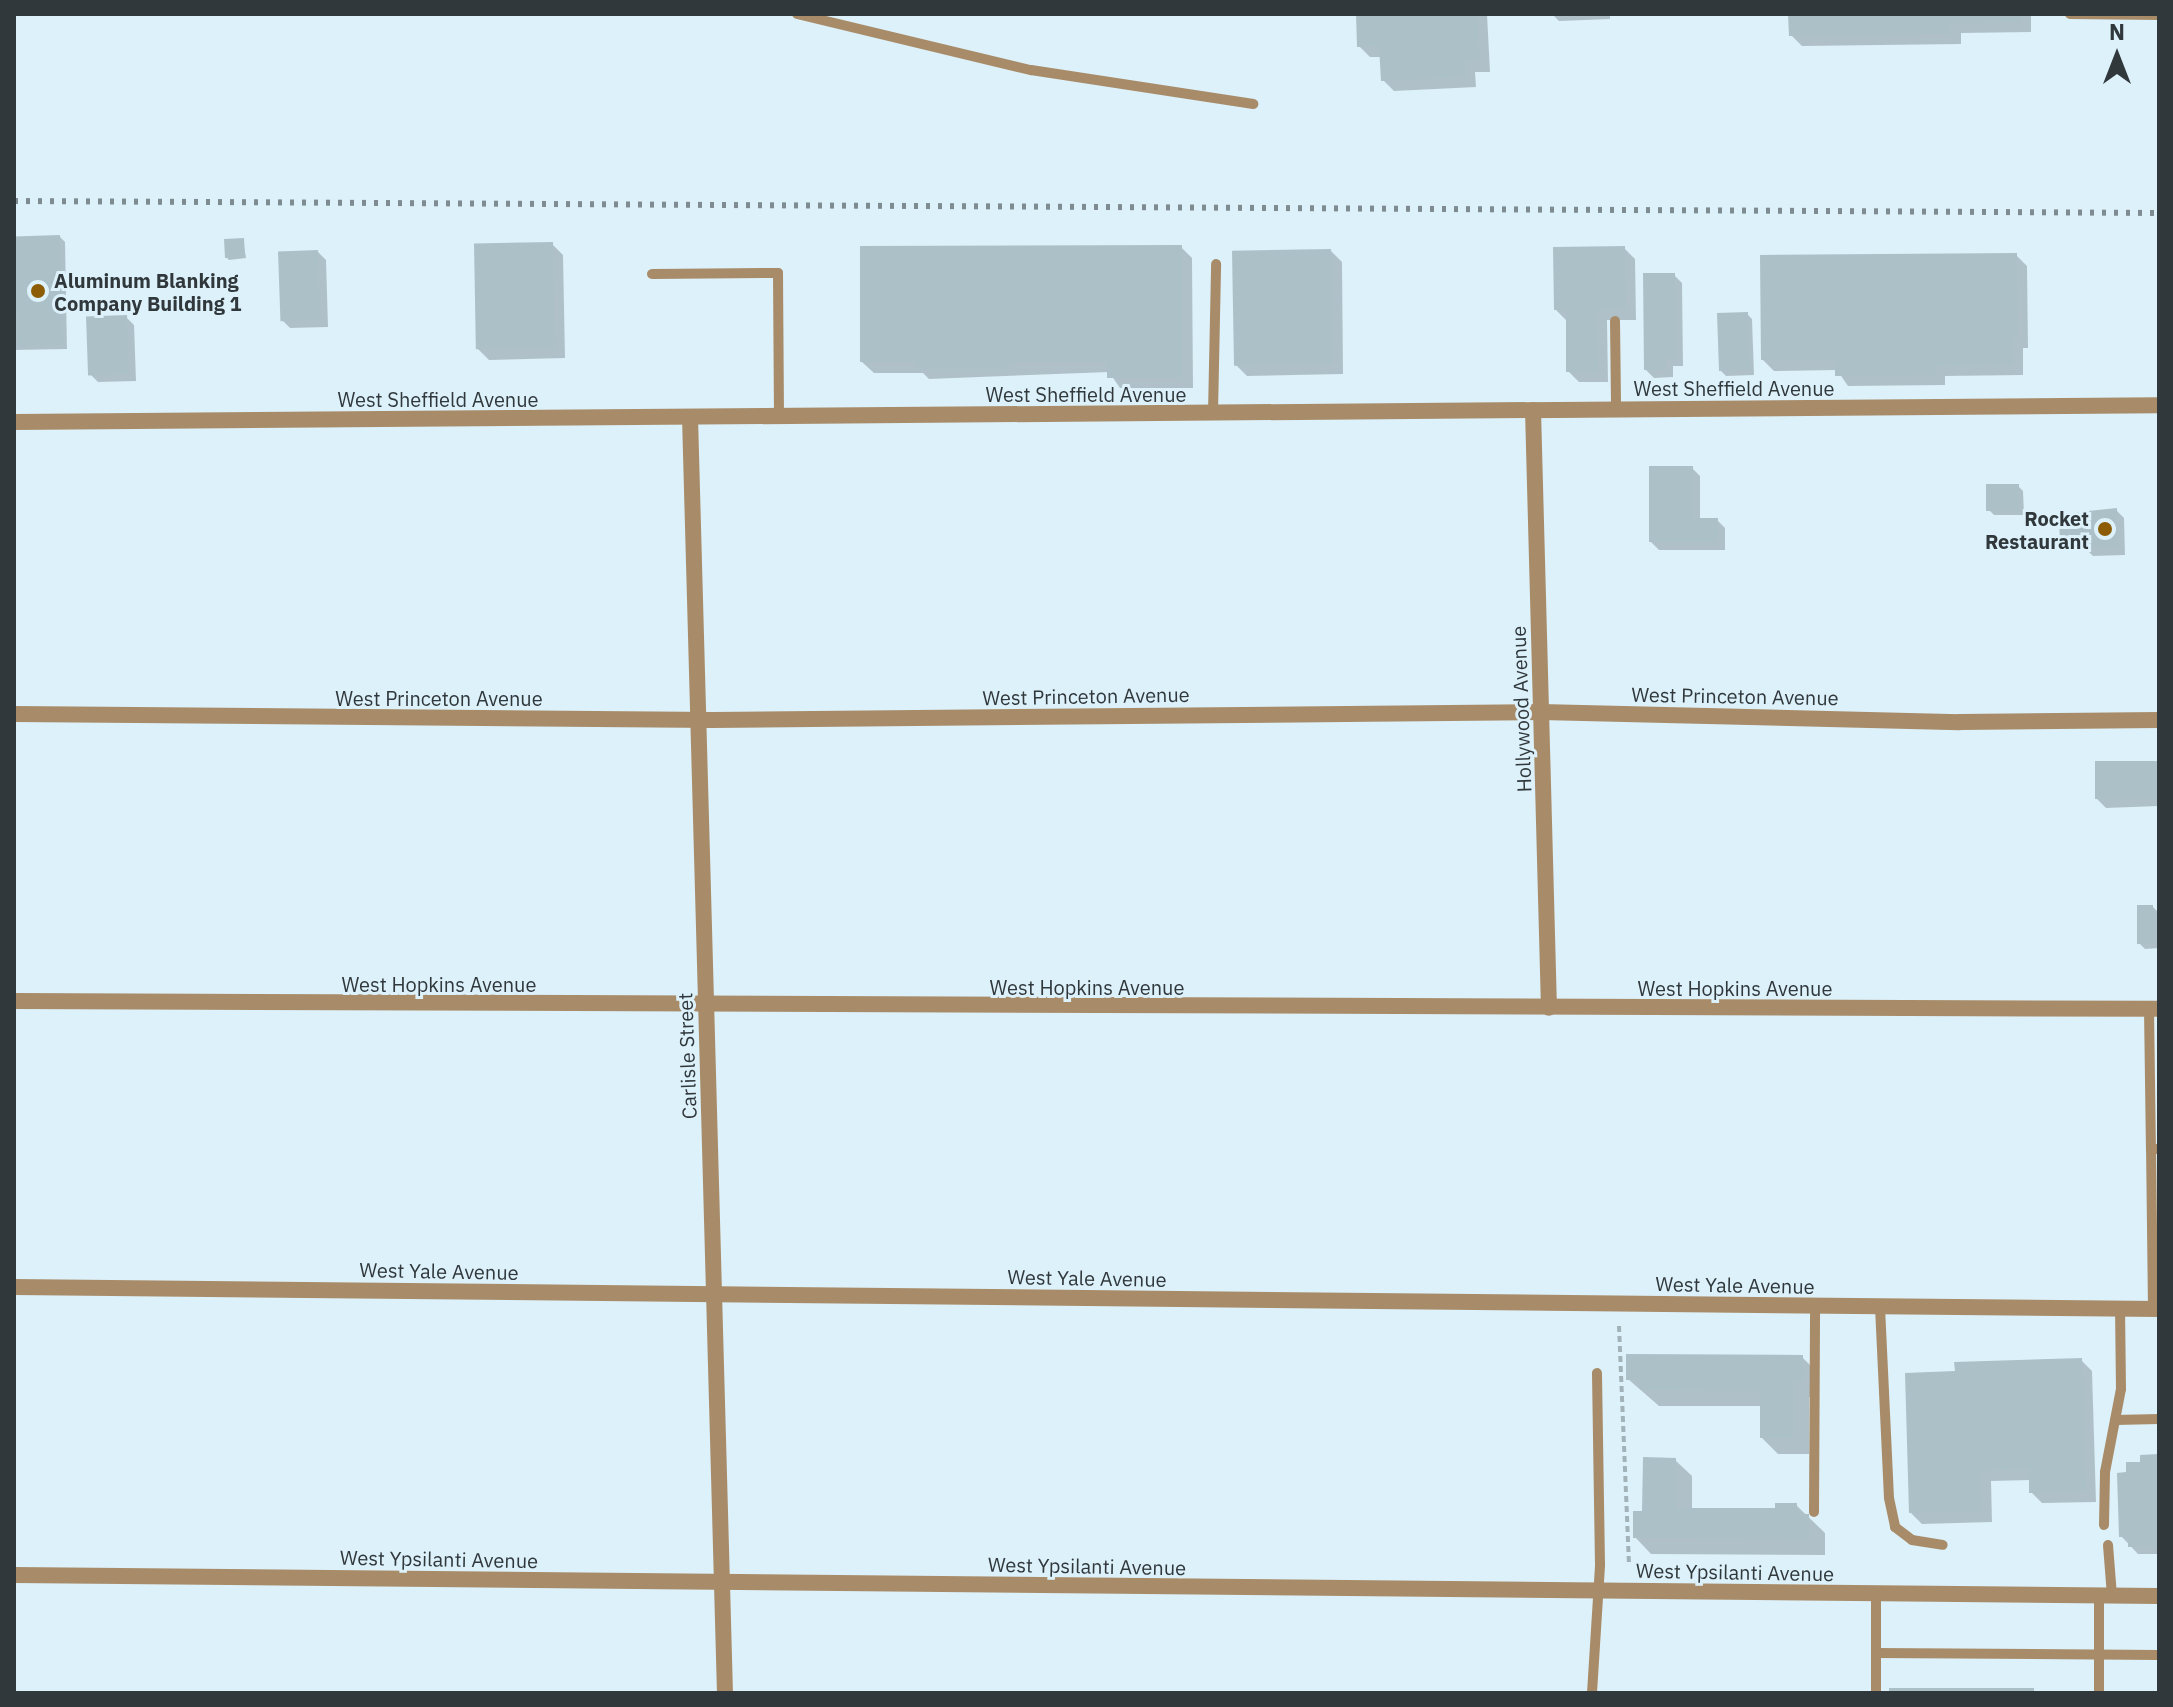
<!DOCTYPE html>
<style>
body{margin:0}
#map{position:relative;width:2173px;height:1707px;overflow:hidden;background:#ddf1fa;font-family:"IBM Plex Sans",sans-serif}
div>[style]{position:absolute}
.shadow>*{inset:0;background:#0003}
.building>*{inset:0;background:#acc0c8;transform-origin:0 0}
.path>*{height:4px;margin-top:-2px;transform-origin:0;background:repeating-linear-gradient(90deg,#a2b2b9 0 6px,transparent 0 10px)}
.lane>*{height:10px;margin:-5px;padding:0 5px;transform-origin:5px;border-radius:5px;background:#a88c69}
.street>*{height:16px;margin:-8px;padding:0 8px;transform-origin:8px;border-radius:8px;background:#a88c69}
.rail>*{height:6px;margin-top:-3px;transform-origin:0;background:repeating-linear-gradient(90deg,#7e8c92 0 4px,transparent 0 12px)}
.dots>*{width:22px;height:22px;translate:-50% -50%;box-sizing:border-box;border:4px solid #ddf1fa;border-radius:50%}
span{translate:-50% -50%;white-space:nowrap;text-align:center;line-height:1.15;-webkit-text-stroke:6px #ddf1fa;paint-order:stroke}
.poi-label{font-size:20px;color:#30383c;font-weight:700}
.left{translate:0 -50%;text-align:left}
.right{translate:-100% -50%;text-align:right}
.street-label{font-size:20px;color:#30383c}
.frame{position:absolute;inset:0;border:16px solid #30383c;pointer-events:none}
.north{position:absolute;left:2077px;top:16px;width:80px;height:80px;-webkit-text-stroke:6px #ddf1fa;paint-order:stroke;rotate:0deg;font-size:22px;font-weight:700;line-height:32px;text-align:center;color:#30383c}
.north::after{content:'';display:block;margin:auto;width:28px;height:36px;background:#30383c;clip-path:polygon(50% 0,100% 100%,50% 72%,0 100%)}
</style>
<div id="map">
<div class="shadow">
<div style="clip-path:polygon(1358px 14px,1487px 14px,1490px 72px,1475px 72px,1476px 87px,1394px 91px,1383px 80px,1381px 57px,1370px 57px,1359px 46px)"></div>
<div style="clip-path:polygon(1552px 14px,1610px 14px,1610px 19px,1559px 21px)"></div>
<div style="clip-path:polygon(1790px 14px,2031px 14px,2031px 32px,1961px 33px,1961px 44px,1802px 46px,1791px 35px)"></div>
<div style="clip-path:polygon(60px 237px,65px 242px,67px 349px,14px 350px,14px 238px)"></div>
<div style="clip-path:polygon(243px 240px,246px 258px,229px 260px,227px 258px)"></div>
<div style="clip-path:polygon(552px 244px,563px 255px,565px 358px,489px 360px,478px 349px)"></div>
<div style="clip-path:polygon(1181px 247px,1192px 258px,1193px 388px,1120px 388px,1109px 372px,929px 379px,923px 373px,874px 373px,862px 362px)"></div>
<div style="clip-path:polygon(1624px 248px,1635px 259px,1636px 320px,1607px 320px,1608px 382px,1579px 382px,1568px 371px,1568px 322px,1556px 310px)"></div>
<div style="clip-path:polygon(1331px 251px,1342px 262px,1343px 374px,1247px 376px,1236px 365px)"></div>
<div style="clip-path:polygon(318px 252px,326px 260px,328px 327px,290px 328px,282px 320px)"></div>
<div style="clip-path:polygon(2016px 255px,2027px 266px,2028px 348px,2023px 348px,2023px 375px,1945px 376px,1945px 385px,1848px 386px,1837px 370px,1774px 371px,1763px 360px)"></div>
<div style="clip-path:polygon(1674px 275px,1682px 283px,1683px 366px,1673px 366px,1673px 377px,1654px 378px,1646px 370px)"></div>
<div style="clip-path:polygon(1747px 314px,1752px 319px,1754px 375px,1726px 376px,1721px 371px)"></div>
<div style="clip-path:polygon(126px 317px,134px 325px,136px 381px,98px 382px,90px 374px)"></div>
<div style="clip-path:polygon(1692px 468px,1700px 476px,1700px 520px,1717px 520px,1725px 528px,1725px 550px,1659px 550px,1651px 542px)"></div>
<div style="clip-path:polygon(2018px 486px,2023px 491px,2024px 515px,1994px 515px,1989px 510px)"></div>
<div style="clip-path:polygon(2116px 510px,2124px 518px,2125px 555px,2093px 556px,2088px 551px,2070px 551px,2062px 543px)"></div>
<div style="clip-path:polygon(2159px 763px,2159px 806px,2106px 808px,2097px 799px)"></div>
<div style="clip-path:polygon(2153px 907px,2158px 912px,2159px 948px,2145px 949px,2140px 944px)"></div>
<div style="clip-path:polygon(1802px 1357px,1819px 1374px,1819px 1397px,1809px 1397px,1809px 1454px,1778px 1454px,1762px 1438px,1762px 1406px,1659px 1406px,1628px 1379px)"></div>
<div style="clip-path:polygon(2081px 1360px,2092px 1371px,2096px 1502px,2042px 1503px,2031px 1492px,2031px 1480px,1991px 1481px,1992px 1522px,1922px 1524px,1911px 1513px)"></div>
<div style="clip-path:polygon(2159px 1456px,2159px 1554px,2138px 1554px,2121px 1536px,2128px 1474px)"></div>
<div style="clip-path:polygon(1675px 1460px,1692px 1476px,1692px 1510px,1777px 1510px,1796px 1505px,1825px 1533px,1825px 1555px,1651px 1554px,1635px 1537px)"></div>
</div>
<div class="building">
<div style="clip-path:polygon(1356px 14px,1477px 14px,1480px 61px,1465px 62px,1466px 77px,1381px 81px,1379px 46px,1357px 47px)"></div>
<div style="clip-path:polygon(1788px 14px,2021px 14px,2021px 22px,1951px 23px,1951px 34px,1789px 36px)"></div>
<div style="left:60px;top:235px;width:110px;height:46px;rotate:88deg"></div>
<div style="left:244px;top:238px;width:19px;height:20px;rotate:87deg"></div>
<div style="left:553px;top:242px;width:106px;height:79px;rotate:89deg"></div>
<div style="clip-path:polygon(1182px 245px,1182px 378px,1107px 378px,1107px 362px,1009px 362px,1009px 369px,916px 369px,916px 362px,860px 362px,860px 246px)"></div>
<div style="clip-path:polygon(1625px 246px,1626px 309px,1597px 310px,1598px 372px,1566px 372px,1566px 310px,1554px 310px,1553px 247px)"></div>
<div style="left:1331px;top:249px;width:115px;height:99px;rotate:89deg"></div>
<div style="left:318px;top:250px;width:70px;height:40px;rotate:88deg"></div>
<div style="clip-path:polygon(2017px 253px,2018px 337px,2013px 337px,2013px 365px,1935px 366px,1935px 375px,1835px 376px,1835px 360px,1761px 360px,1760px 255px)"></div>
<div style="clip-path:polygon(1643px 273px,1675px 273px,1676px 358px,1666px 359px,1666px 370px,1644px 370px)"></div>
<div style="left:1748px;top:312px;width:58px;height:31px;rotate:88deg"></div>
<div style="left:127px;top:315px;width:59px;height:41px;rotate:88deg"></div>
<div style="clip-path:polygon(1649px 466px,1693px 466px,1693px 518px,1718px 518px,1718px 542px,1649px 542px)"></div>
<div style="left:1986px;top:484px;width:33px;height:27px"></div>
<div style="clip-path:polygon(2117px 508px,2118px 548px,2060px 544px,2059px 514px)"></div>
<div style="left:2159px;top:761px;width:38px;height:64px;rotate:90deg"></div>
<div style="left:2137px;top:905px;width:16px;height:39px"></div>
<div style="clip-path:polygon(1626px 1354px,1803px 1355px,1803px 1381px,1793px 1381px,1793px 1438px,1760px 1438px,1760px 1391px,1640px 1390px,1640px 1380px,1626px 1380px)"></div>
<div style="clip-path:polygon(2082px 1358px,2086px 1491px,2029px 1493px,2029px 1469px,1980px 1471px,1982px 1511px,1909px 1513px,1905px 1373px,1955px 1371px,1954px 1362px)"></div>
<div style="clip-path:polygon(2159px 1454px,2159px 1546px,2128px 1547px,2128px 1537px,2119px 1537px,2117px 1473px,2126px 1472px,2126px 1462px,2140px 1462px,2140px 1455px)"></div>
<div style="clip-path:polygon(1643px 1457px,1676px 1458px,1676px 1508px,1775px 1508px,1775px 1503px,1797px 1503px,1797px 1514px,1809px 1514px,1809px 1539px,1633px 1538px,1633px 1511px,1642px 1511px)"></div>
<div style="left:1889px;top:1688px;width:145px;height:5px"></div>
</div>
<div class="path">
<div style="left:1619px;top:1326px;width:239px;rotate:87.6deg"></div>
</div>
<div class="lane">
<div style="left:797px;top:14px;width:241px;rotate:13.5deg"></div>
<div style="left:1031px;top:70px;width:225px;rotate:8.7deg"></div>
<div style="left:2070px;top:14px;width:89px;rotate:0.6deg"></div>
<div style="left:652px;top:274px;width:126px;rotate:-0.5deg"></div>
<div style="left:778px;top:273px;width:143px;rotate:89.6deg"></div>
<div style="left:1615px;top:321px;width:88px;rotate:89.3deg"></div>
<div style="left:1213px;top:413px;width:149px;rotate:-88.8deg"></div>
<div style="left:2149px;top:1009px;width:140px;rotate:89.2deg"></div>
<div style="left:1880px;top:1307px;width:191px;rotate:87.3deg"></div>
<div style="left:1889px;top:1498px;width:30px;rotate:78deg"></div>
<div style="left:1895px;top:1527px;width:21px;rotate:37deg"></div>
<div style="left:1912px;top:1540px;width:31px;rotate:9deg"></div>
<div style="left:2153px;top:1309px;width:160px;rotate:-90.7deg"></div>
<div style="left:2151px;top:1149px;width:8px"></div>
<div style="left:2115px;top:1420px;width:44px;rotate:-1.3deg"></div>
<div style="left:1814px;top:1512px;width:206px;rotate:-89.7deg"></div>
<div style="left:2104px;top:1525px;width:53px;rotate:-88.9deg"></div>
<div style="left:2105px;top:1472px;width:85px;rotate:-79.1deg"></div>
<div style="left:2121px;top:1389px;width:80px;rotate:-90.7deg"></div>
<div style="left:2108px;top:1545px;width:51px;rotate:85.5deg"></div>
<div style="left:1876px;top:1593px;width:60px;rotate:90deg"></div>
<div style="left:1876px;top:1653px;width:283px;rotate:0.4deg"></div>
<div style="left:2099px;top:1596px;width:97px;rotate:90deg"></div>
<div style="left:1592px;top:1693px;width:128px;rotate:-86.4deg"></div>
<div style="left:1600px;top:1565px;width:192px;rotate:-90.9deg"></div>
<div style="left:1876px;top:1693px;width:40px;rotate:-90deg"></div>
</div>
<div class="street">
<div style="left:1533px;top:410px;width:598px;rotate:88.47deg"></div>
<div style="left:690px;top:417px;width:1276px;rotate:88.43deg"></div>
<div style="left:14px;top:422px;width:2145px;rotate:-0.45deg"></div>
<div style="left:14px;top:714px;width:699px;rotate:0.49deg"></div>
<div style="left:713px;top:720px;width:828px;rotate:-0.55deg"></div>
<div style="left:1541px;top:712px;width:419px;rotate:1.4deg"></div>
<div style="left:1960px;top:722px;width:199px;rotate:-0.6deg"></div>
<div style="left:14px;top:1001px;width:2145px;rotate:0.21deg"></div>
<div style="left:14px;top:1287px;width:2145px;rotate:0.59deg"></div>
<div style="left:14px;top:1575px;width:2145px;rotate:0.56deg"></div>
</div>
<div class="rail">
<div style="left:14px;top:201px;width:2145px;rotate:0.32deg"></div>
</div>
<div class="dots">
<div style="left:38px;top:291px;background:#8d5c06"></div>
<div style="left:2105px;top:529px;background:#8d5c06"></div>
</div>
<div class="poi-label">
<span class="left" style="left:54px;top:292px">Aluminum Blanking<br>Company Building 1</span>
<span class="right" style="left:2089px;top:530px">Rocket<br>Restaurant</span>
</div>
<div class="street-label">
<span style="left:1734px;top:388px">West Sheffield Avenue</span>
<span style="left:1086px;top:394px">West Sheffield Avenue</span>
<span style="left:438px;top:399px">West Sheffield Avenue</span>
<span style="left:1086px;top:696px;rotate:-1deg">West Princeton Avenue</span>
<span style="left:1735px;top:696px;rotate:1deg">West Princeton Avenue</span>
<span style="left:439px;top:698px">West Princeton Avenue</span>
<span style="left:1521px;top:709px;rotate:-92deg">Hollywood Avenue</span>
<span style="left:439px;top:984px">West Hopkins Avenue</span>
<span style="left:1087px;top:987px">West Hopkins Avenue</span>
<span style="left:1735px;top:988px">West Hopkins Avenue</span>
<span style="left:687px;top:1056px;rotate:-92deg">Carlisle Street</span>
<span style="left:439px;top:1271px;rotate:1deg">West Yale Avenue</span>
<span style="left:1087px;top:1278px;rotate:1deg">West Yale Avenue</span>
<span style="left:1735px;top:1285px;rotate:1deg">West Yale Avenue</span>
<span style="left:439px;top:1559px;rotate:1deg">West Ypsilanti Avenue</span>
<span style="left:1087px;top:1566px;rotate:1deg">West Ypsilanti Avenue</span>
<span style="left:1735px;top:1572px;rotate:1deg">West Ypsilanti Avenue</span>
</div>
<div class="frame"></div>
<div class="north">N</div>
</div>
